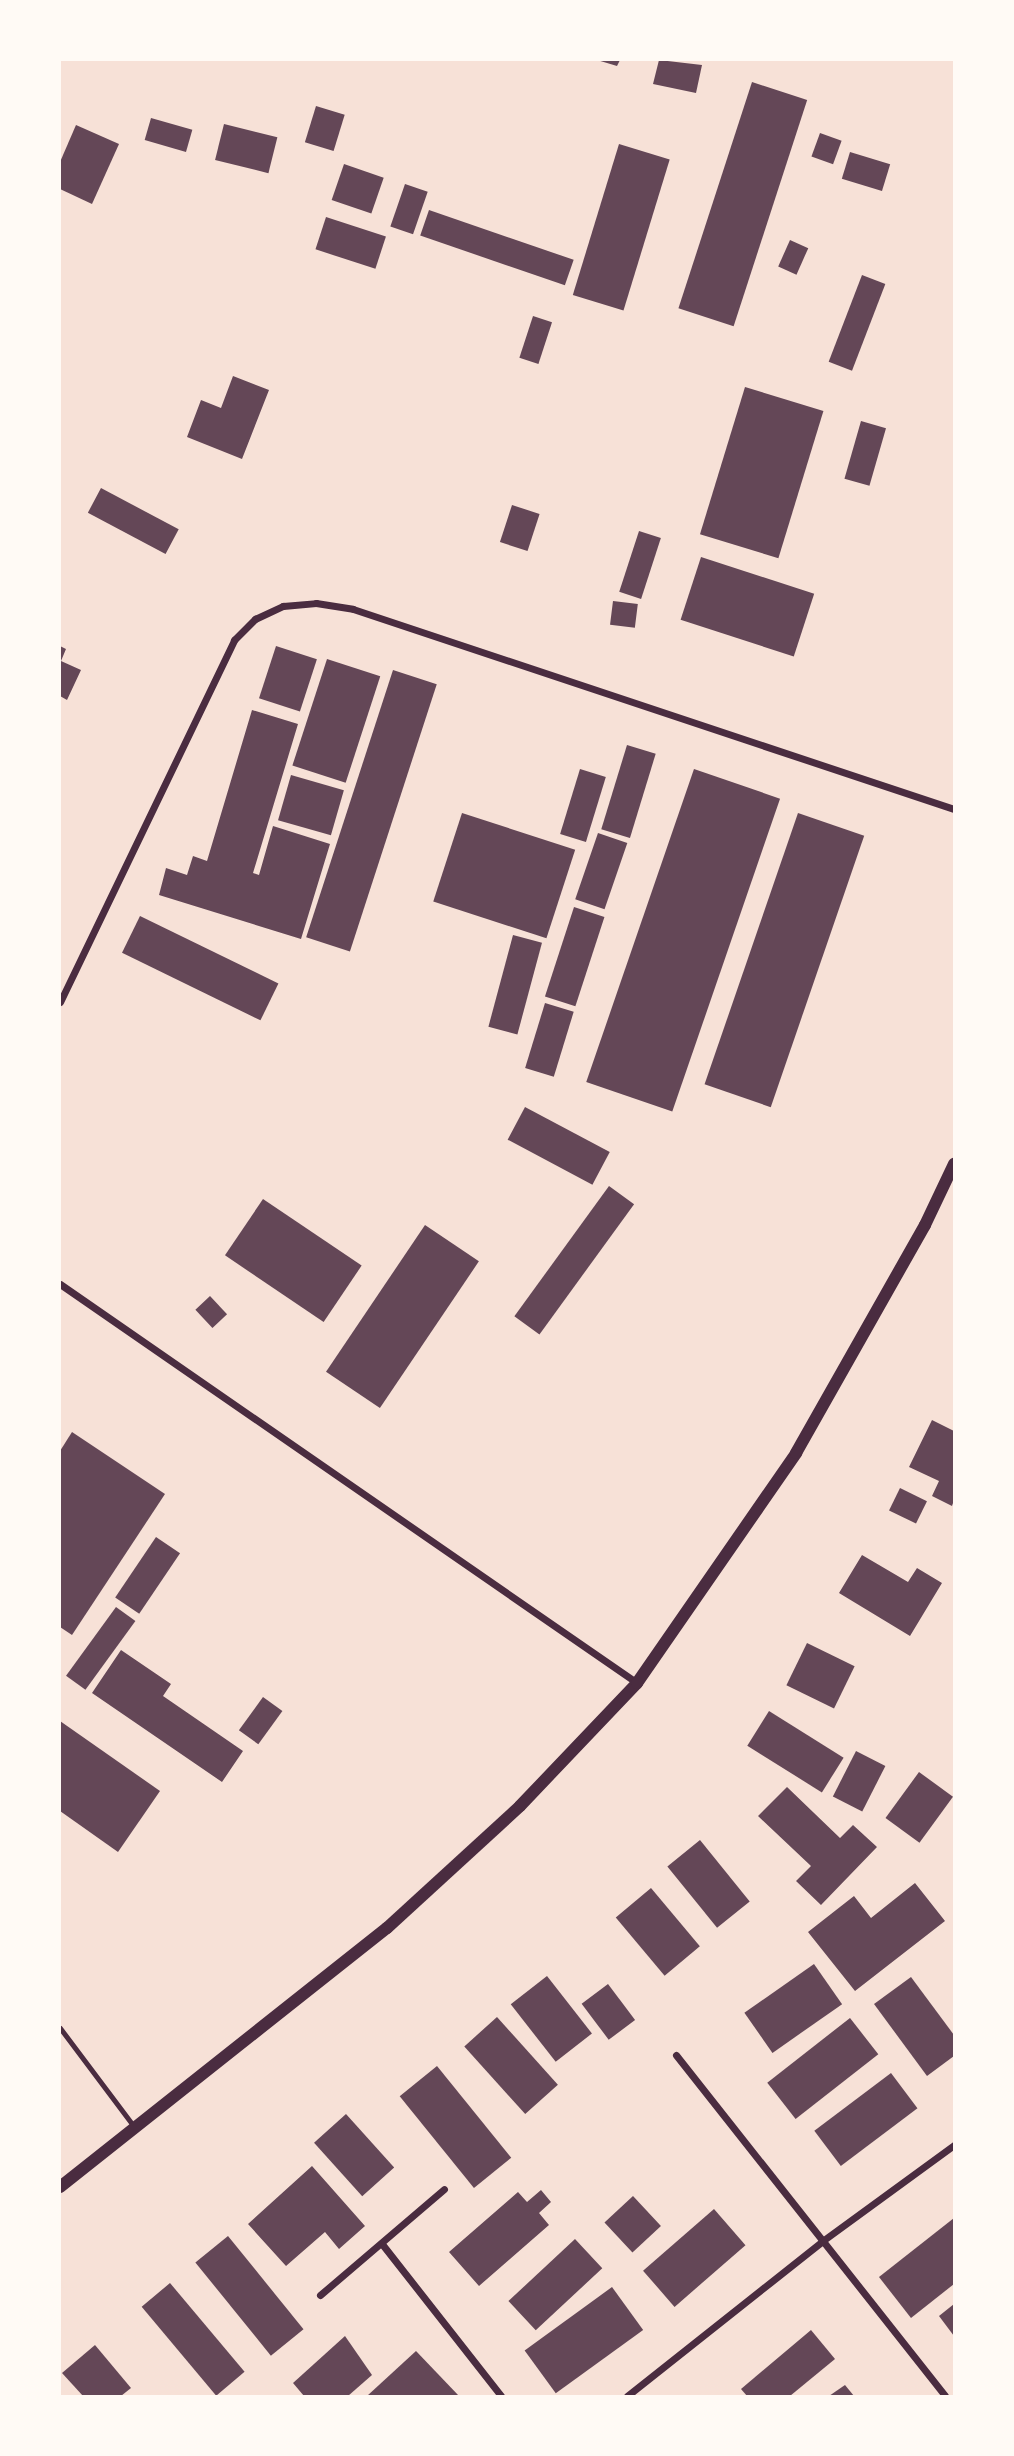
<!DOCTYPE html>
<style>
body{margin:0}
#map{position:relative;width:1014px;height:2456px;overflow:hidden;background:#f7e1d7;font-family:"Space Grotesk",sans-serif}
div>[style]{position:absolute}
.building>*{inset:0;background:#644757;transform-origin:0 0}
.service>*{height:5px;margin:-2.5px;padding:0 2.5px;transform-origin:2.5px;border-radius:2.5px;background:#4a2c40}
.minor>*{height:7px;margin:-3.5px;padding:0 3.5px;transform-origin:3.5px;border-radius:3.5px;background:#4a2c40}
.tertiary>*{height:12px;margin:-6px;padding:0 6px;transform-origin:6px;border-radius:6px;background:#4a2c40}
span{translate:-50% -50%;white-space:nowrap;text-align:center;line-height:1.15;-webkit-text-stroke:7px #fffaf5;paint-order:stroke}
.frame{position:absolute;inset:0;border:61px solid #fffaf5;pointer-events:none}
</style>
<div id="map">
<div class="building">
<div style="clip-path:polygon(597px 60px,620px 60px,617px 66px)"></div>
<div style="clip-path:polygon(659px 60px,702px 65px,696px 93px,653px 84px)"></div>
<div style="left:752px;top:82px;width:58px;height:238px;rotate:18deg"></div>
<div style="left:316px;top:106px;width:30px;height:38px;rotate:17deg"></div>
<div style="left:151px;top:118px;width:43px;height:23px;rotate:16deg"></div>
<div style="left:224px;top:124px;width:55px;height:37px;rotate:14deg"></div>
<div style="clip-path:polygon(76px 125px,119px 144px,92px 204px,60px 189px,60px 162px)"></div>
<div style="left:820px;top:133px;width:23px;height:25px;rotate:20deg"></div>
<div style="left:619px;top:144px;width:53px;height:158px;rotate:17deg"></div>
<div style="left:850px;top:152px;width:42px;height:28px;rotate:17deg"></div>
<div style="left:344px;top:164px;width:42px;height:38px;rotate:19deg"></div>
<div style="left:405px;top:184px;width:24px;height:45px;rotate:19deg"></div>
<div style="left:429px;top:210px;width:153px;height:27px;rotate:19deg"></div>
<div style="left:326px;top:217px;width:63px;height:34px;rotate:18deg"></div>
<div style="left:790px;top:240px;width:20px;height:29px;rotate:24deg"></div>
<div style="left:862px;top:275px;width:25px;height:93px;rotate:21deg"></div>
<div style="left:533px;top:316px;width:20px;height:44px;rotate:18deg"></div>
<div style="clip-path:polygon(233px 376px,269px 390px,242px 459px,187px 437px,201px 400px,221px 408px)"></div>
<div style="left:745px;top:387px;width:82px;height:154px;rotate:17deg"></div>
<div style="left:861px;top:421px;width:26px;height:60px;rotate:16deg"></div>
<div style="left:101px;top:488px;width:88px;height:28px;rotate:28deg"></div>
<div style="left:512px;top:505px;width:29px;height:39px;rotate:18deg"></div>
<div style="left:639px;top:531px;width:23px;height:64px;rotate:18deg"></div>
<div style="left:701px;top:557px;width:119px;height:66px;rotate:18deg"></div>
<div style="left:613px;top:601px;width:25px;height:24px;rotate:7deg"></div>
<div style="clip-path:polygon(60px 646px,66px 649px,61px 661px,81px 670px,67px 700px,60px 696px)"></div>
<div style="left:276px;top:646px;width:43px;height:55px;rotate:18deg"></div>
<div style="left:327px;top:659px;width:56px;height:112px;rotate:18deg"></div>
<div style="left:393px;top:670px;width:46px;height:281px;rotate:18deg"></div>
<div style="clip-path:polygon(252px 710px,298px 724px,253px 873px,259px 875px,273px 826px,330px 844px,301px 939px,159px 895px,166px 868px,187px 875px,193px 856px,207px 861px)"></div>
<div style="left:627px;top:745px;width:30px;height:88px;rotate:17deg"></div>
<div style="left:580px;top:769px;width:27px;height:68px;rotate:17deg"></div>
<div style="left:694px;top:769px;width:91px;height:331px;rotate:19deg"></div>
<div style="left:291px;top:775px;width:55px;height:47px;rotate:16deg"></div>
<div style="left:462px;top:813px;width:119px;height:93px;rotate:18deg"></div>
<div style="left:798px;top:813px;width:70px;height:287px;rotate:19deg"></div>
<div style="left:598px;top:833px;width:31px;height:70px;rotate:19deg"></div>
<div style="left:574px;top:907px;width:32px;height:94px;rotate:18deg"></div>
<div style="left:140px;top:916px;width:154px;height:41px;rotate:26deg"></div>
<div style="left:513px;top:935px;width:30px;height:95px;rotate:15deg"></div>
<div style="left:545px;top:1003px;width:30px;height:68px;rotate:17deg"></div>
<div style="left:525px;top:1107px;width:96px;height:37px;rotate:28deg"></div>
<div style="left:609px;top:1186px;width:31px;height:161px;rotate:36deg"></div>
<div style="left:263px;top:1199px;width:119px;height:68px;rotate:34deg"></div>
<div style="left:425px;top:1225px;width:65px;height:177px;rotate:34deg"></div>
<div style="left:210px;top:1296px;width:25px;height:20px;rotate:47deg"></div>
<div style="clip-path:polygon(932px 1420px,954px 1431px,954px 1500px,952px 1506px,932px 1496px,939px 1481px,909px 1467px)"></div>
<div style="clip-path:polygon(72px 1432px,165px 1494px,72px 1635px,60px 1627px,60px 1451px)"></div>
<div style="left:900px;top:1488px;width:30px;height:25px;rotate:26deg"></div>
<div style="left:156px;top:1537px;width:29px;height:73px;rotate:34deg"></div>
<div style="clip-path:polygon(862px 1555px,908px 1582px,917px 1568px,942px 1583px,910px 1636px,839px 1593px)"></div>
<div style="left:116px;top:1607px;width:24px;height:85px;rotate:36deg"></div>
<div style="left:807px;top:1643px;width:53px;height:47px;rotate:26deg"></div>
<div style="clip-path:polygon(121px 1650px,171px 1684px,163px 1696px,243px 1751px,222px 1782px,92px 1693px)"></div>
<div style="left:263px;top:1697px;width:24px;height:41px;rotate:36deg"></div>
<div style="left:769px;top:1711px;width:88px;height:41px;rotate:32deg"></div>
<div style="clip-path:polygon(60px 1721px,160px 1791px,118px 1852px,60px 1811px)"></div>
<div style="left:856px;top:1751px;width:33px;height:51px;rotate:27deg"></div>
<div style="left:919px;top:1772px;width:42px;height:57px;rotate:36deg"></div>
<div style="clip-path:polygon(787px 1787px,840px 1838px,853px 1825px,877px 1847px,821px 1905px,796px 1881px,811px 1866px,758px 1816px)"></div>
<div style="left:700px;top:1840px;width:79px;height:42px;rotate:51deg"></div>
<div style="clip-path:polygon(915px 1883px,945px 1921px,855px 1991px,808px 1932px,854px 1896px,871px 1918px)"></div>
<div style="left:651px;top:1888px;width:76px;height:46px;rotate:50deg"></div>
<div style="left:814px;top:1964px;width:49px;height:85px;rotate:55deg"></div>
<div style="left:547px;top:1976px;width:73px;height:46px;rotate:52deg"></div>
<div style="clip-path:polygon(911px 1977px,954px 2035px,954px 2056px,927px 2076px,874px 2004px)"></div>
<div style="left:608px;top:1984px;width:45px;height:33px;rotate:53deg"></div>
<div style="left:497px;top:2017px;width:91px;height:44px;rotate:48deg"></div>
<div style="left:850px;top:2018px;width:46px;height:105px;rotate:52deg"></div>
<div style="left:437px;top:2066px;width:118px;height:48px;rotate:51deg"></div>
<div style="left:891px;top:2073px;width:44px;height:96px;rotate:53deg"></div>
<div style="left:346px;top:2114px;width:72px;height:43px;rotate:48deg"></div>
<div style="clip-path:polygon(312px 2166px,365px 2226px,339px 2249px,325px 2232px,286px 2266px,248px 2224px)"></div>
<div style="clip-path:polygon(541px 2190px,551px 2202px,539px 2213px,549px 2225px,479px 2286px,449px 2252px,518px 2192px,527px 2202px)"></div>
<div style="left:633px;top:2196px;width:41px;height:39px;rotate:47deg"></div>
<div style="left:714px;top:2209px;width:48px;height:94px;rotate:49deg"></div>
<div style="clip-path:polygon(954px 2218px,954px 2284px,911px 2318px,879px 2277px)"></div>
<div style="left:228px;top:2236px;width:120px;height:42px;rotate:51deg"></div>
<div style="left:575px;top:2239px;width:40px;height:91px;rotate:47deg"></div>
<div style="left:170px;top:2283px;width:116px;height:37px;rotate:50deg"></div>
<div style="left:612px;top:2287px;width:53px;height:108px;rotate:54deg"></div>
<div style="clip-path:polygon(954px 2304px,954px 2336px,939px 2316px)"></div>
<div style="clip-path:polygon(811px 2330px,835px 2359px,790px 2396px,747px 2396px,741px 2389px)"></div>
<div style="clip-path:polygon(345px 2336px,372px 2375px,348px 2396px,304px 2396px,293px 2383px)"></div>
<div style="clip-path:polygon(95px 2345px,131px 2388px,121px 2396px,83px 2396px,62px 2373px)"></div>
<div style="clip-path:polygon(416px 2351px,459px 2396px,367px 2396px)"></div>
<div style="clip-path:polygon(845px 2385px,854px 2396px,829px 2396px)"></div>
</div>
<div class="service">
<div style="left:60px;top:2028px;width:125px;rotate:53.1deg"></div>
</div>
<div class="minor">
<div style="left:60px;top:1002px;width:402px;rotate:-64.3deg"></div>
<div style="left:234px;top:640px;width:30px;rotate:-45deg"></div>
<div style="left:255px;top:619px;width:31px;rotate:-25deg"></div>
<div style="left:283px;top:606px;width:33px;rotate:-5deg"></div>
<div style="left:316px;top:603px;width:37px;rotate:9deg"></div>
<div style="left:353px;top:609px;width:633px;rotate:18.41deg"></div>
<div style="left:60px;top:1284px;width:702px;rotate:34.66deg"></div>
<div style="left:676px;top:2055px;width:434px;rotate:51.7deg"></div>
<div style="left:382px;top:2244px;width:193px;rotate:51.9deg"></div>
<div style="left:320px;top:2295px;width:163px;rotate:-40.5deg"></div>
<div style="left:627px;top:2396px;width:248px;rotate:-38.4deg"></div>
<div style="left:821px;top:2242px;width:165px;rotate:-36.1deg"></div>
</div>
<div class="tertiary">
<div style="left:60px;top:2187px;width:417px;rotate:-38.4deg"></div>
<div style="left:387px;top:1928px;width:180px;rotate:-42.5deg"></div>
<div style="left:520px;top:1806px;width:170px;rotate:-46.4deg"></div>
<div style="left:637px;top:1683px;width:280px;rotate:-55.3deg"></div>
<div style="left:796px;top:1453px;width:262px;rotate:-60.5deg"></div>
<div style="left:925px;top:1225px;width:68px;rotate:-64.6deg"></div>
</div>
<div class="frame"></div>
</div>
